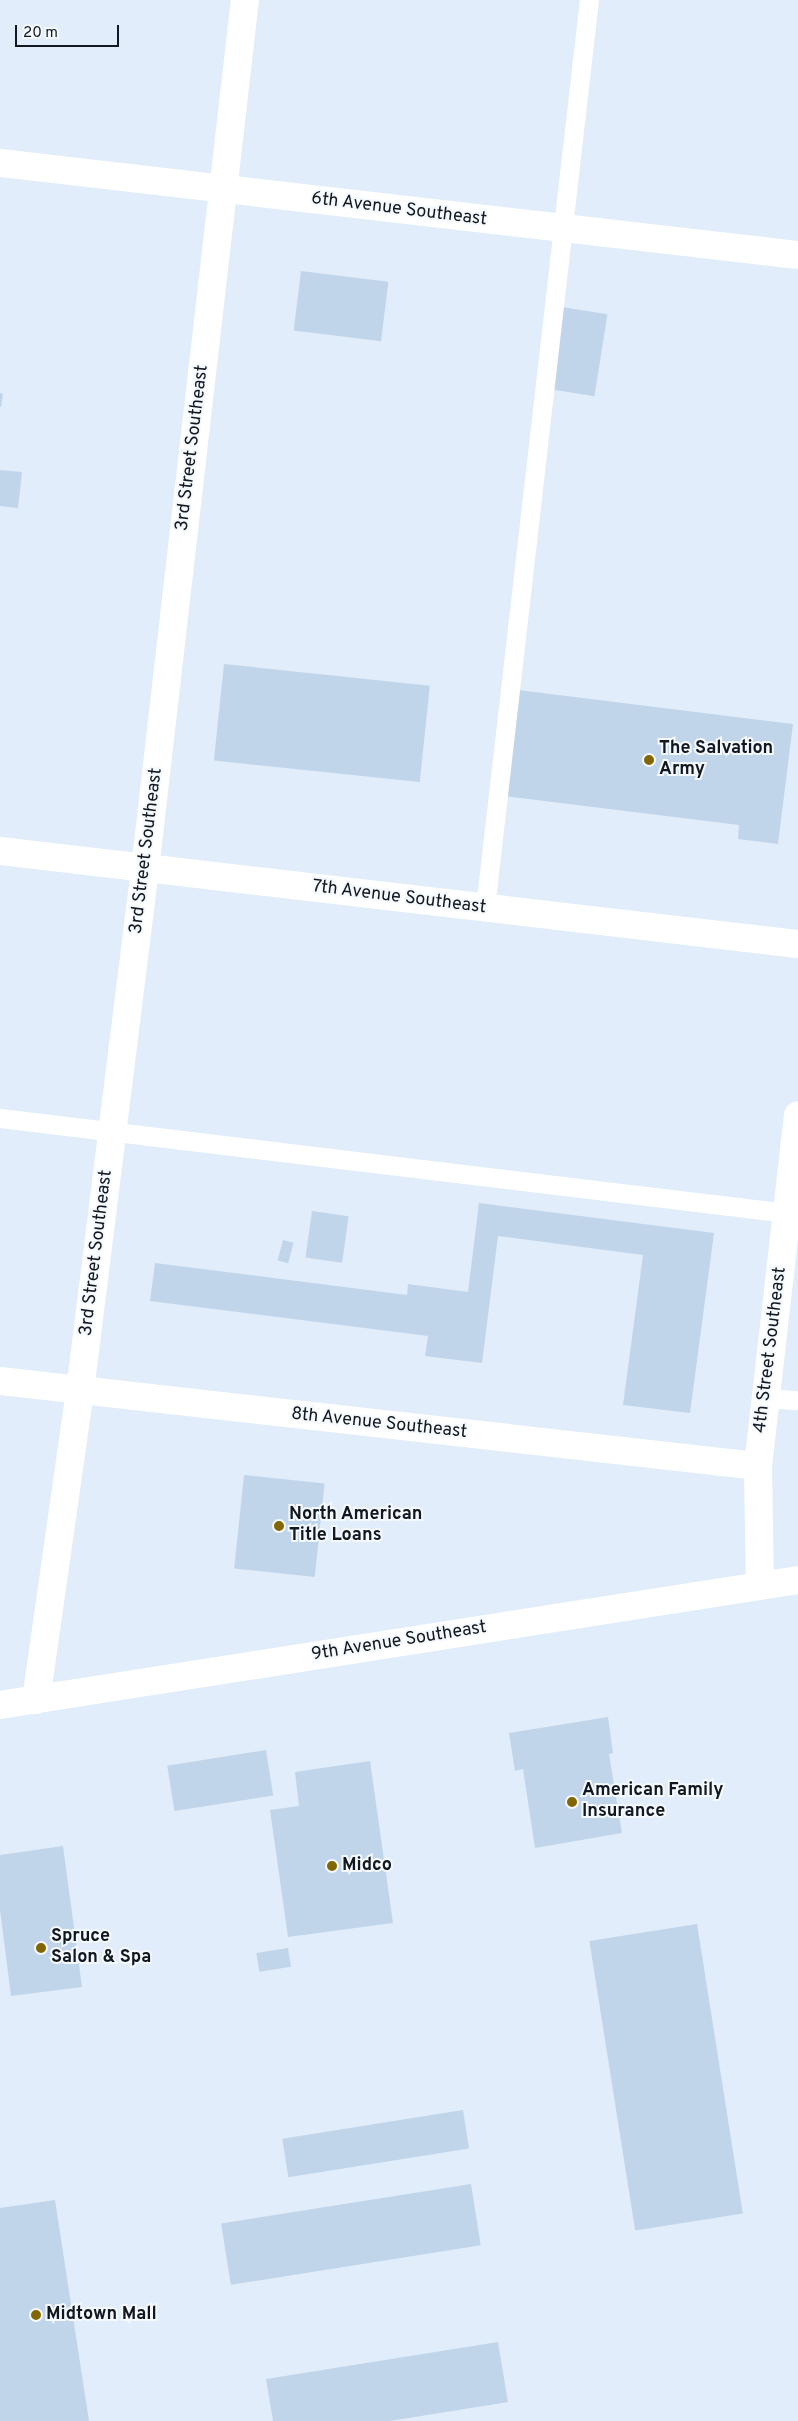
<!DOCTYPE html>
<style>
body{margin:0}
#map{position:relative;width:798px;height:2421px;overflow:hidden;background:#e1edfa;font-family:Overpass,sans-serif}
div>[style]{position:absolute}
.building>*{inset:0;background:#c1d5ea;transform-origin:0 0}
.service>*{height:19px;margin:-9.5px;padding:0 9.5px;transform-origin:9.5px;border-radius:9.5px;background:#fff}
.minor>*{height:28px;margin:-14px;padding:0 14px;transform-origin:14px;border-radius:14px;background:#fff}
.primary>*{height:28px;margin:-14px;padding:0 14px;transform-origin:14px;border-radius:14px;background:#fff}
.dots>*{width:14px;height:14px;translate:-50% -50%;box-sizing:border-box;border:2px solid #f5f9fe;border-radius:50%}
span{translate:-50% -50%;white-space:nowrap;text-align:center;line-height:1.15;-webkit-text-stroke:4px #f5f9fe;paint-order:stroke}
.street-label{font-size:18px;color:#11181f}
.poi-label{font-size:18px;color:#11181f;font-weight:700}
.left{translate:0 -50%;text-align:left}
.scale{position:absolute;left:15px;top:25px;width:104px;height:22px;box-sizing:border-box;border:2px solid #11181f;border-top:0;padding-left:6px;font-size:15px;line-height:18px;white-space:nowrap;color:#11181f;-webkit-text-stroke:4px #f5f9fe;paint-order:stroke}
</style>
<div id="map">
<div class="building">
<div style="left:301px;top:271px;width:88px;height:60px;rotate:7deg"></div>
<div style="left:562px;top:307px;width:46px;height:83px;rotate:9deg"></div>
<div style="clip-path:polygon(0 393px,3px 394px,1px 407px,0 407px)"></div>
<div style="clip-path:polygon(0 470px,22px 472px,18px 508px,0 506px)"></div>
<div style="left:224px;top:664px;width:207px;height:97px;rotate:6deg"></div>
<div style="clip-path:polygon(518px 690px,793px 724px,778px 844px,738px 839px,739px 825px,504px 796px)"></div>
<div style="clip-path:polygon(479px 1203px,714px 1233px,690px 1413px,623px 1405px,643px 1255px,498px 1236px,482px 1363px,425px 1356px,428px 1336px,150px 1301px,155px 1263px,407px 1295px,408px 1284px,468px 1292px)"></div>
<div style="left:312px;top:1211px;width:37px;height:47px;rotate:8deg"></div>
<div style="left:283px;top:1240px;width:11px;height:21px;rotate:15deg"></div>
<div style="left:244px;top:1475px;width:81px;height:94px;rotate:6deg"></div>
<div style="clip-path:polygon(608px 1717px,613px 1753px,609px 1754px,622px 1833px,535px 1848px,523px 1769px,515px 1771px,509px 1733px)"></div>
<div style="left:266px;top:1750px;width:46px;height:100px;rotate:81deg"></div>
<div style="clip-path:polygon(370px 1761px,393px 1923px,288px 1937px,270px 1810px,299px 1806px,295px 1772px)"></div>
<div style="clip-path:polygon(63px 1846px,82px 1987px,11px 1996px,0 1910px,0 1855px)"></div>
<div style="left:697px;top:1924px;width:293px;height:109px;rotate:81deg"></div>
<div style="left:288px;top:1948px;width:19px;height:32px;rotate:81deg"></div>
<div style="left:463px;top:2110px;width:39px;height:183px;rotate:81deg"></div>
<div style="left:471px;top:2184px;width:62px;height:253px;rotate:81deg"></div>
<div style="clip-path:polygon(55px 2200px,89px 2421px,0 2421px,0 2208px)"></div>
<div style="clip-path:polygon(498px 2342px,508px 2402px,390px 2421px,273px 2421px,266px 2379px)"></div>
</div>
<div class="service">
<div style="left:485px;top:908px;width:914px;rotate:-83.47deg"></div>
<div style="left:0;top:1118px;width:793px;rotate:6.88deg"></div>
<div style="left:766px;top:1398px;width:32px;rotate:4deg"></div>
</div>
<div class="minor">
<div style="left:0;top:163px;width:803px;rotate:6.58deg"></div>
<div style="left:0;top:851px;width:803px;rotate:6.65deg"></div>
<div style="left:0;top:1381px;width:763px;rotate:6.4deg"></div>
<div style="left:760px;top:1585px;width:119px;rotate:-91deg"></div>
<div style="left:758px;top:1466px;width:353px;rotate:-83.5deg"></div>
<div style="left:36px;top:1700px;width:312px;rotate:-81.9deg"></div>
<div style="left:80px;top:1391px;width:526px;rotate:-82.9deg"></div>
<div style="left:145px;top:869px;width:875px;rotate:-83.44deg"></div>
</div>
<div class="primary">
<div style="left:0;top:1705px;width:808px;rotate:-8.9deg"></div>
</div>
<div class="dots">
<div style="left:649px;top:760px;background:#826700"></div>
<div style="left:279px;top:1526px;background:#826700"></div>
<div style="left:572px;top:1802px;background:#826700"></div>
<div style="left:332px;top:1866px;background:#826700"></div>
<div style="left:41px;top:1948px;background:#826700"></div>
<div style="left:36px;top:2315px;background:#826700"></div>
</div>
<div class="street-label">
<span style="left:399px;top:210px;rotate:7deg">6th Avenue Southeast</span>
<span style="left:193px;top:448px;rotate:-83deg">3rd Street Southeast</span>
<span style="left:147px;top:851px;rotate:-83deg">3rd Street Southeast</span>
<span style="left:399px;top:898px;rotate:7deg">7th Avenue Southeast</span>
<span style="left:97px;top:1253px;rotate:-83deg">3rd Street Southeast</span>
<span style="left:771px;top:1350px;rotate:-83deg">4th Street Southeast</span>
<span style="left:379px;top:1424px;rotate:6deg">8th Avenue Southeast</span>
<span style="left:399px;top:1642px;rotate:-9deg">9th Avenue Southeast</span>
</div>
<div class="poi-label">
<span class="left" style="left:659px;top:760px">The Salvation<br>Army</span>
<span class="left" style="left:289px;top:1526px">North American<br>Title Loans</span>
<span class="left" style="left:582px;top:1802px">American Family<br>Insurance</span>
<span class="left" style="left:342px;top:1866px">Midco</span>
<span class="left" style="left:51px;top:1948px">Spruce<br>Salon &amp; Spa</span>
<span class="left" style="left:46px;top:2315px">Midtown Mall</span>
</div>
<div class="scale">20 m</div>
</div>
